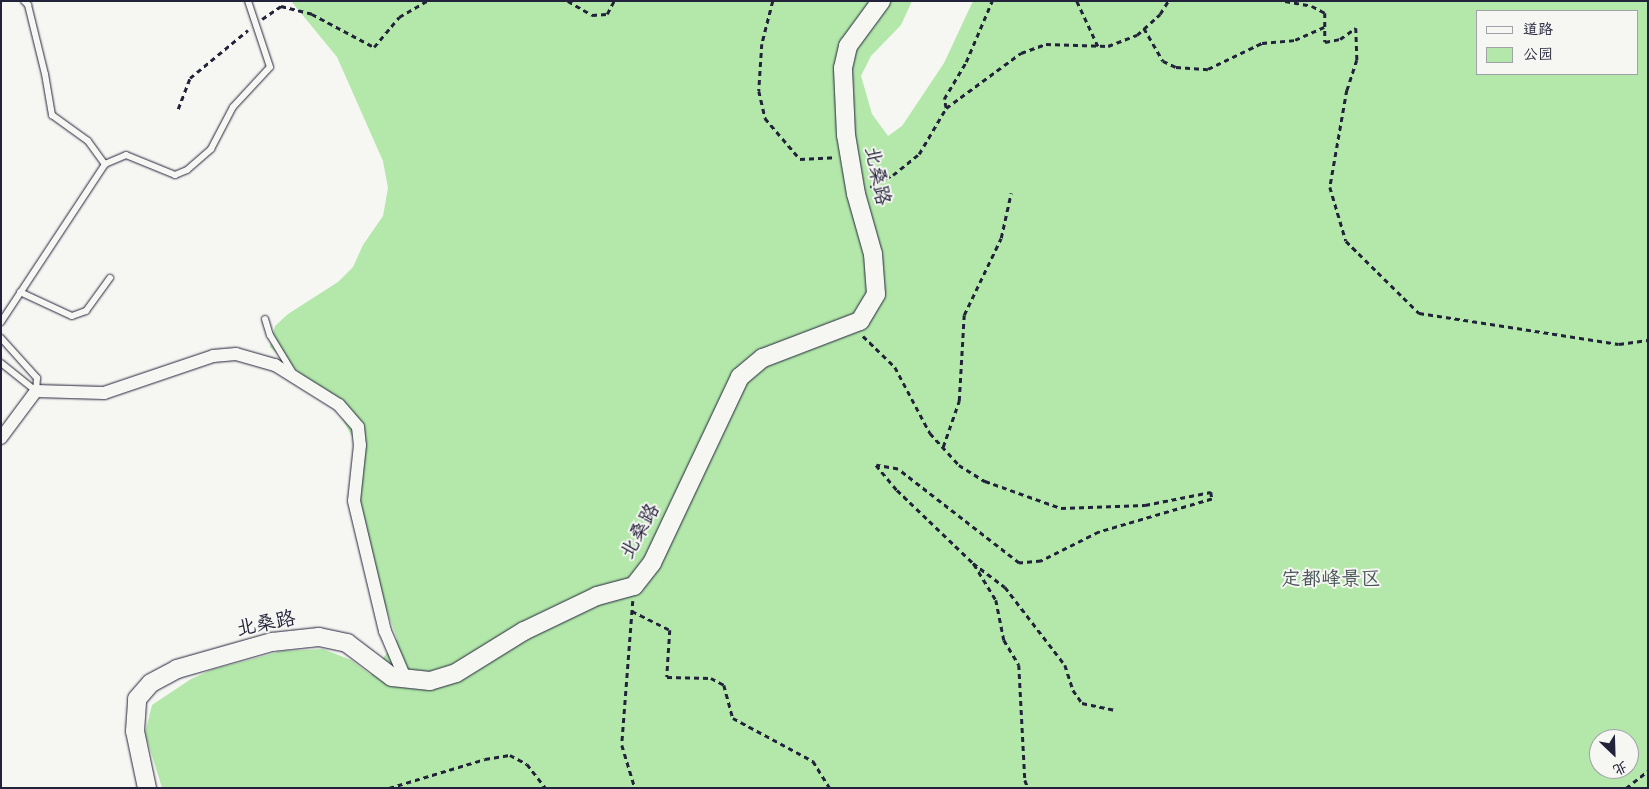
<!DOCTYPE html>
<meta charset="utf-8">
<style>
body{margin:0}
#map{position:relative;width:1649px;height:789px;overflow:hidden;background:#f6f6f2;font-family:"Indie Flower","LXGW WenKai TC",sans-serif}
div>[style]{position:absolute}
.green>*{inset:0;background:#b3e8aa}
.path>*{height:2.5px;margin-top:-1.25px;transform-origin:0;background:repeating-linear-gradient(90deg,#22223b 0 5px,transparent 0 9px)}
.roads{filter:drop-shadow(0 0 1px #22223b) drop-shadow(0 0 1px #22223b)}
.lane>*{height:6px;margin:-3px;padding:0 3px;transform-origin:3px;border-radius:3px;background:#f6f6f2}
.street>*{height:12px;margin:-6px;padding:0 6px;transform-origin:6px;border-radius:6px;background:#f6f6f2}
.secondary>*{height:18px;margin:-9px;padding:0 9px;transform-origin:9px;border-radius:9px;background:#f6f6f2}
span{translate:-50% -50%;white-space:nowrap;text-align:center;line-height:1.15;-webkit-text-stroke:4px #f6f6f2;paint-order:stroke}
.street-label{font-size:20px;color:#22223b}
.park-label{font-size:20px;color:#465457}
.frame{position:absolute;inset:0;border:2px solid #22223b;pointer-events:none}
.legend{position:absolute;left:1476px;top:10px;width:162px;height:65px;box-sizing:border-box;background:#f6f6f2;border:1px solid #a1a1a9;margin:0;padding:6px 9px;list-style:none;font-size:15px;color:#22223b}
.legend li{display:flex;align-items:center;gap:10px;height:25px}
.legend b{width:25px;border:1px solid #a1a1a9}
.north{position:absolute;left:1589px;top:729px;width:50px;height:50px;box-sizing:border-box;background:#f6f6f2;border:1px solid #a1a1a9;border-radius:50%;rotate:156deg;font-size:14px;font-weight:700;line-height:20px;text-align:center;color:#22223b}
.north::after{content:'';display:block;margin:auto;width:18px;height:22px;background:#22223b;clip-path:polygon(50% 0,100% 100%,50% 72%,0 100%)}
</style>
<div id="map">
<div class="green">
<div style="clip-path:polygon(evenodd,291px 1px,912px 1px,901px 25px,871px 56px,861px 76px,872px 114px,888px 136px,902px 126px,944px 63px,973px 1px,1648px 1px,1648px 788px,162px 788px,145px 733px,152px 705px,191px 679px,211px 670px,282px 651px,323px 649px,351px 660px,371px 675px,397px 639px,362px 538px,358px 448px,334px 403px,270px 347px,275px 326px,288px 314px,338px 282px,353px 267px,363px 245px,383px 216px,388px 188px,383px 161px,337px 57px,291px 1px,1478px 11px,1638px 11px,1638px 74px,1478px 74px,1478px 11px,291px 1px,1599px 739px,1629px 739px,1629px 769px,1599px 769px,1599px 739px)"></div>
</div>
<div class="path">
<div style="left:523px;top:1px;width:9px"></div>
<div style="left:568px;top:1px;width:28px;rotate:30deg"></div>
<div style="left:592px;top:15px;width:15px;rotate:-4deg"></div>
<div style="left:607px;top:14px;width:15px;rotate:-62deg"></div>
<div style="left:773px;top:1px;width:44px;rotate:104.3deg"></div>
<div style="left:762px;top:44px;width:47px;rotate:93.7deg"></div>
<div style="left:759px;top:91px;width:28px;rotate:77deg"></div>
<div style="left:765px;top:118px;width:54px;rotate:49.5deg"></div>
<div style="left:800px;top:159px;width:35px;rotate:-3deg"></div>
<div style="left:1077px;top:1px;width:50px;rotate:65deg"></div>
<div style="left:1285px;top:1px;width:27px;rotate:10deg"></div>
<div style="left:1312px;top:6px;width:15px;rotate:28deg"></div>
<div style="left:1325px;top:13px;width:29px;rotate:90deg"></div>
<div style="left:1325px;top:42px;width:15px;rotate:-11deg"></div>
<div style="left:1340px;top:39px;width:19px;rotate:-35deg"></div>
<div style="left:262px;top:19px;width:23px;rotate:-34deg"></div>
<div style="left:281px;top:6px;width:32px;rotate:14deg"></div>
<div style="left:312px;top:14px;width:70px;rotate:28deg"></div>
<div style="left:374px;top:47px;width:39px;rotate:-50deg"></div>
<div style="left:399px;top:17px;width:32px;rotate:-30deg"></div>
<div style="left:1144px;top:28px;width:38px;rotate:60deg"></div>
<div style="left:1163px;top:61px;width:14px;rotate:25deg"></div>
<div style="left:1176px;top:67px;width:32px;rotate:4deg"></div>
<div style="left:1208px;top:69px;width:60px;rotate:-25.7deg"></div>
<div style="left:1262px;top:43px;width:33px;rotate:-5deg"></div>
<div style="left:1295px;top:40px;width:32px;rotate:-24deg"></div>
<div style="left:1356px;top:28px;width:32px;rotate:88deg"></div>
<div style="left:1357px;top:60px;width:32px;rotate:108deg"></div>
<div style="left:1347px;top:90px;width:98px;rotate:99.9deg"></div>
<div style="left:1330px;top:187px;width:56px;rotate:73.5deg"></div>
<div style="left:1346px;top:241px;width:103px;rotate:44.6deg"></div>
<div style="left:1419px;top:313px;width:202px;rotate:8.8deg"></div>
<div style="left:1619px;top:344px;width:29px;rotate:-8deg"></div>
<div style="left:946px;top:108px;width:9px;rotate:-103deg"></div>
<div style="left:944px;top:99px;width:43px;rotate:-59.3deg"></div>
<div style="left:966px;top:62px;width:66px;rotate:-66.9deg"></div>
<div style="left:178px;top:109px;width:33px;rotate:-69deg"></div>
<div style="left:190px;top:78px;width:75px;rotate:-39.6deg"></div>
<div style="left:870px;top:187px;width:26px;rotate:-28deg"></div>
<div style="left:893px;top:175px;width:33px;rotate:-39deg"></div>
<div style="left:919px;top:154px;width:53px;rotate:-59.6deg"></div>
<div style="left:946px;top:108px;width:93px;rotate:-36.3deg"></div>
<div style="left:1021px;top:53px;width:27px;rotate:-20deg"></div>
<div style="left:1046px;top:44px;width:62px;rotate:1.8deg"></div>
<div style="left:1108px;top:46px;width:31px;rotate:-21deg"></div>
<div style="left:1137px;top:35px;width:31px;rotate:-42deg"></div>
<div style="left:1160px;top:14px;width:15px;rotate:-58deg"></div>
<div style="left:863px;top:336px;width:45px;rotate:44.1deg"></div>
<div style="left:895px;top:367px;width:75px;rotate:62.1deg"></div>
<div style="left:930px;top:433px;width:43px;rotate:47.8deg"></div>
<div style="left:959px;top:465px;width:31px;rotate:32deg"></div>
<div style="left:985px;top:481px;width:81px;rotate:19.6deg"></div>
<div style="left:1061px;top:508px;width:84px;rotate:-2deg"></div>
<div style="left:1145px;top:505px;width:67px;rotate:-11.1deg"></div>
<div style="left:1211px;top:492px;width:7px;rotate:82deg"></div>
<div style="left:1212px;top:499px;width:118px;rotate:163.7deg"></div>
<div style="left:1099px;top:532px;width:65px;rotate:153.4deg"></div>
<div style="left:1041px;top:561px;width:22px;rotate:175deg"></div>
<div style="left:1019px;top:563px;width:153px;rotate:-142.2deg"></div>
<div style="left:898px;top:469px;width:22px;rotate:-170deg"></div>
<div style="left:876px;top:465px;width:33px;rotate:50deg"></div>
<div style="left:897px;top:490px;width:105px;rotate:43.8deg"></div>
<div style="left:973px;top:563px;width:40px;rotate:37deg"></div>
<div style="left:1005px;top:587px;width:98px;rotate:52.4deg"></div>
<div style="left:1065px;top:665px;width:26px;rotate:72deg"></div>
<div style="left:1073px;top:690px;width:16px;rotate:55deg"></div>
<div style="left:1082px;top:703px;width:34px;rotate:12deg"></div>
<div style="left:943px;top:447px;width:49px;rotate:-70.8deg"></div>
<div style="left:959px;top:401px;width:86px;rotate:-86.7deg"></div>
<div style="left:964px;top:315px;width:85px;rotate:-64.3deg"></div>
<div style="left:1001px;top:238px;width:46px;rotate:-77.5deg"></div>
<div style="left:974px;top:564px;width:42px;rotate:58.6deg"></div>
<div style="left:996px;top:600px;width:41px;rotate:78.7deg"></div>
<div style="left:1004px;top:640px;width:29px;rotate:59deg"></div>
<div style="left:1019px;top:665px;width:115px;rotate:87deg"></div>
<div style="left:1025px;top:780px;width:9px;rotate:69deg"></div>
<div style="left:633px;top:601px;width:144px;rotate:94.4deg"></div>
<div style="left:622px;top:745px;width:45px;rotate:73.2deg"></div>
<div style="left:632px;top:611px;width:42px;rotate:26.6deg"></div>
<div style="left:670px;top:630px;width:47px;rotate:93.7deg"></div>
<div style="left:667px;top:677px;width:44px;rotate:1.3deg"></div>
<div style="left:711px;top:678px;width:15px;rotate:28deg"></div>
<div style="left:724px;top:685px;width:34px;rotate:75deg"></div>
<div style="left:733px;top:718px;width:91px;rotate:28.3deg"></div>
<div style="left:813px;top:761px;width:32px;rotate:58deg"></div>
<div style="left:389px;top:788px;width:100px;rotate:-16.8deg"></div>
<div style="left:485px;top:759px;width:25px;rotate:-9deg"></div>
<div style="left:510px;top:755px;width:19px;rotate:28deg"></div>
<div style="left:527px;top:764px;width:31px;rotate:52deg"></div>
<div style="left:1626px;top:788px;width:28px;rotate:-38deg"></div>
</div>
<div class="roads">
<div class="lane">
<div style="left:24px;top:1px;width:6px;rotate:45deg"></div>
<div style="left:28px;top:5px;width:71px;rotate:76.2deg"></div>
<div style="left:45px;top:74px;width:42px;rotate:80.3deg"></div>
<div style="left:52px;top:115px;width:44px;rotate:35.8deg"></div>
<div style="left:88px;top:141px;width:29px;rotate:54deg"></div>
<div style="left:20px;top:292px;width:57px;rotate:24.8deg"></div>
<div style="left:72px;top:316px;width:15px;rotate:-20deg"></div>
<div style="left:86px;top:311px;width:41px;rotate:-54deg"></div>
<div style="left:265px;top:319px;width:17px;rotate:73deg"></div>
<div style="left:270px;top:335px;width:44px;rotate:58.8deg"></div>
<div style="left:1px;top:322px;width:189px;rotate:-56.6deg"></div>
<div style="left:105px;top:164px;width:23px;rotate:-23deg"></div>
<div style="left:126px;top:155px;width:53px;rotate:22.2deg"></div>
<div style="left:175px;top:175px;width:13px;rotate:-23deg"></div>
<div style="left:187px;top:170px;width:32px;rotate:-41deg"></div>
<div style="left:211px;top:149px;width:47px;rotate:-62.4deg"></div>
<div style="left:233px;top:107px;width:54px;rotate:-47.2deg"></div>
<div style="left:270px;top:67px;width:70px;rotate:-108.4deg"></div>
<div style="left:1px;top:338px;width:54px;rotate:48deg"></div>
<div style="left:37px;top:378px;width:13px;rotate:94deg"></div>
<div style="left:36px;top:391px;width:45px;rotate:-141.3deg"></div>
</div>
<div class="street">
<div style="left:1px;top:438px;width:59px;rotate:-53.3deg"></div>
<div style="left:36px;top:391px;width:68px;rotate:1.7deg"></div>
<div style="left:104px;top:393px;width:115px;rotate:-18.7deg"></div>
<div style="left:213px;top:356px;width:23px;rotate:-5deg"></div>
<div style="left:236px;top:354px;width:41px;rotate:15.8deg"></div>
<div style="left:275px;top:365px;width:75px;rotate:32deg"></div>
<div style="left:339px;top:405px;width:29px;rotate:49deg"></div>
<div style="left:358px;top:427px;width:18px;rotate:84deg"></div>
<div style="left:360px;top:445px;width:56px;rotate:96.1deg"></div>
<div style="left:354px;top:501px;width:134px;rotate:76.6deg"></div>
<div style="left:385px;top:631px;width:51px;rotate:66.9deg"></div>
</div>
<div class="secondary">
<div style="left:147px;top:788px;width:58px;rotate:-101.9deg"></div>
<div style="left:135px;top:731px;width:32px;rotate:-86deg"></div>
<div style="left:137px;top:699px;width:21px;rotate:-49deg"></div>
<div style="left:151px;top:683px;width:30px;rotate:-28deg"></div>
<div style="left:177px;top:669px;width:99px;rotate:-15.9deg"></div>
<div style="left:272px;top:642px;width:47px;rotate:-6.1deg"></div>
<div style="left:319px;top:637px;width:29px;rotate:12deg"></div>
<div style="left:347px;top:643px;width:56px;rotate:37.1deg"></div>
<div style="left:392px;top:677px;width:38px;rotate:6deg"></div>
<div style="left:430px;top:681px;width:27px;rotate:-17deg"></div>
<div style="left:456px;top:673px;width:80px;rotate:-31.7deg"></div>
<div style="left:524px;top:631px;width:81px;rotate:-25.6deg"></div>
<div style="left:597px;top:596px;width:38px;rotate:-15deg"></div>
<div style="left:634px;top:586px;width:29px;rotate:-52deg"></div>
<div style="left:652px;top:563px;width:206px;rotate:-64.7deg"></div>
<div style="left:740px;top:377px;width:30px;rotate:-40deg"></div>
<div style="left:763px;top:358px;width:104px;rotate:-20.9deg"></div>
<div style="left:860px;top:321px;width:31px;rotate:-59deg"></div>
<div style="left:876px;top:294px;width:40px;rotate:-94.3deg"></div>
<div style="left:873px;top:254px;width:62px;rotate:-105.8deg"></div>
<div style="left:856px;top:194px;width:60px;rotate:-99.6deg"></div>
<div style="left:846px;top:135px;width:67px;rotate:-92.6deg"></div>
<div style="left:843px;top:68px;width:23px;rotate:-77deg"></div>
<div style="left:848px;top:46px;width:56px;rotate:-53.7deg"></div>
</div>
</div>
<div class="street-label">
<span style="left:876px;top:176px;rotate:78deg">北桑路</span>
<span style="left:641px;top:532px;rotate:-61deg">北桑路</span>
<span style="left:266px;top:625px;rotate:-11deg">北桑路</span>
</div>
<div class="park-label">
<span style="left:1331px;top:580px">定都峰景区</span>
</div>
<div class="frame"></div>
<ul class="legend">
<li><b style="height:6px;background:#f6f6f2"></b>道路</li>
<li><b style="height:14px;background:#b3e8aa"></b>公园</li>
</ul>
<div class="north">北</div>
</div>
